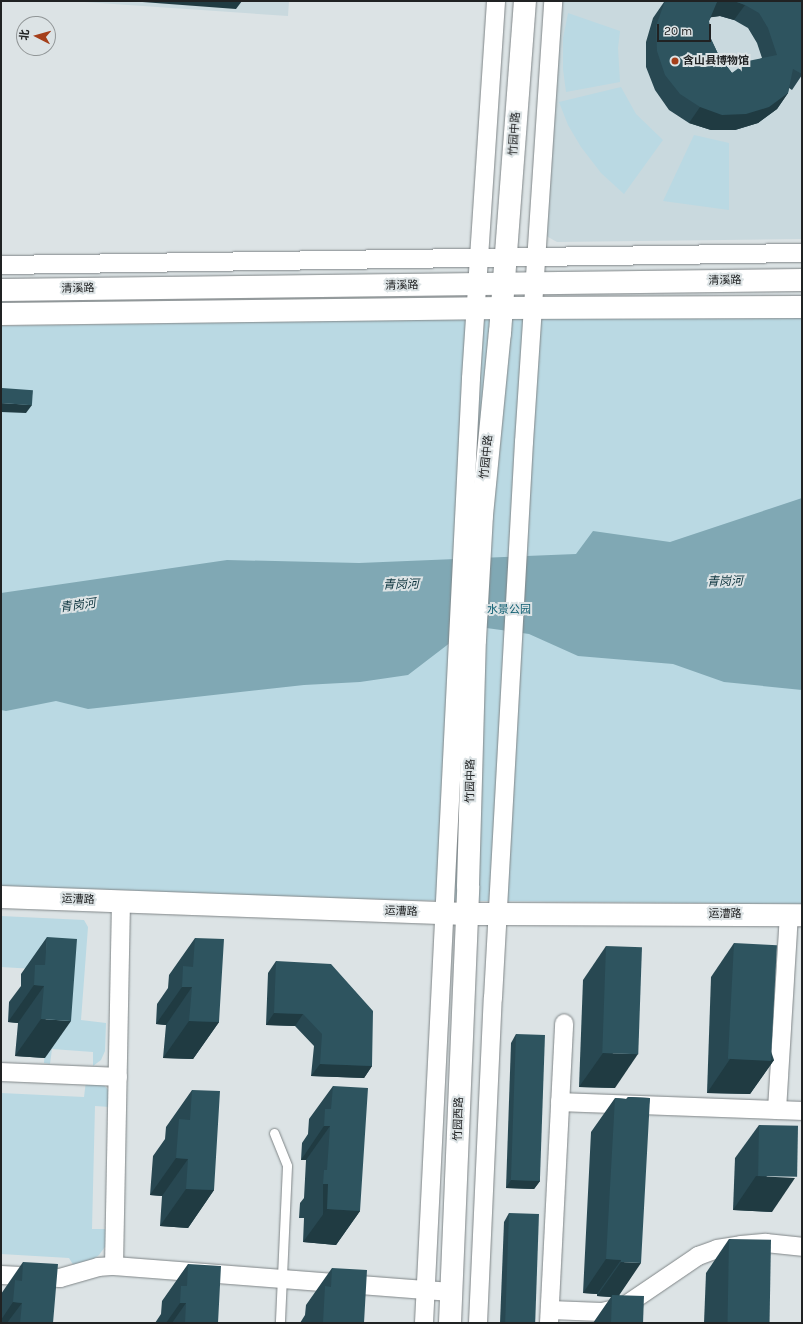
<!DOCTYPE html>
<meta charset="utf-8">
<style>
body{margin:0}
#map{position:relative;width:803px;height:1324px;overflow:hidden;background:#dce3e5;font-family:Karla,"Noto Sans SC",sans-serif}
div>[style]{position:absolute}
.built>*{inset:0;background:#c9d9de}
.green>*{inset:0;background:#bad9e3}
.water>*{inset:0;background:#80a8b4}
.roads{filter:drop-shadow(0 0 1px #7f8587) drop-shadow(0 0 1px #7f8587)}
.service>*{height:9px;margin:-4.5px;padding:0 4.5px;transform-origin:4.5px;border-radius:4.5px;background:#fff}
.minor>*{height:18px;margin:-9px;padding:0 9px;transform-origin:9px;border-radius:9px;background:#fff}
.tertiary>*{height:22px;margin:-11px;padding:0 11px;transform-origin:11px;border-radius:11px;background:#fff}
.secondary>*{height:22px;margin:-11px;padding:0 11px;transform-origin:11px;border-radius:11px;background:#fff}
.wall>*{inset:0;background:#284852}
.shaded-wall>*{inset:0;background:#203b42;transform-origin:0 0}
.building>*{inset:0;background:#2e545f;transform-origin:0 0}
.dots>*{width:11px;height:11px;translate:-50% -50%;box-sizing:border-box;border:2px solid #dce3e5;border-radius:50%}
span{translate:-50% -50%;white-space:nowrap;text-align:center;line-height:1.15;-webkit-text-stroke:4px #dce3e5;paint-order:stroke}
.poi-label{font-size:11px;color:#202223;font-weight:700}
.left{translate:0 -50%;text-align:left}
.street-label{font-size:11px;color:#202223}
.park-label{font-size:11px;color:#0e5e71}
.water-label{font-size:12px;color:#0c333d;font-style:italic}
.frame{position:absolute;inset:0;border:2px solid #202223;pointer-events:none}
.north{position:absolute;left:16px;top:16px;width:40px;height:40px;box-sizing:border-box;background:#dce3e5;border:1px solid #919697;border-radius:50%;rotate:276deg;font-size:11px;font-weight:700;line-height:16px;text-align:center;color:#202223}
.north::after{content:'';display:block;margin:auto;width:14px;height:18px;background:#a53f1a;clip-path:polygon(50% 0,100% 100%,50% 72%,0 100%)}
.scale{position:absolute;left:657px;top:24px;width:54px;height:18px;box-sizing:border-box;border:2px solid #202223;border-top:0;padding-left:5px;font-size:12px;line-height:14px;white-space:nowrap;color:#202223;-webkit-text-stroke:3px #dce3e5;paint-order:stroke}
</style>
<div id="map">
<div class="built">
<div style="clip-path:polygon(70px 1px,289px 1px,288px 16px)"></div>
<div style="clip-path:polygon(555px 1px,802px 1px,802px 239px,557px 242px,548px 237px,541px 230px)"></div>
</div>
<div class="green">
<div style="clip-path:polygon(568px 13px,620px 31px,618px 48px,620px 82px,566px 92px,563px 69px,563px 38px)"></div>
<div style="clip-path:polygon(621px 87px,636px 114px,663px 140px,624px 194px,601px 173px,581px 147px,568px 125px,559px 102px)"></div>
<div style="clip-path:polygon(694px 135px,729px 143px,729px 210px,663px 201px)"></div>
<div style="clip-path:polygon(802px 313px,802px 904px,388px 900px,1px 886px,1px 326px)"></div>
<div style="clip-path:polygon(1px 916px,84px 920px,88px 927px,81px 1020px,106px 1023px,105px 1051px,101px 1060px,93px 1066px,93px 1052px,52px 1049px,50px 1064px,44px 1063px,51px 970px,1px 967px)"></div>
<div style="clip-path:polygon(86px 1081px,102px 1083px,110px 1092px,110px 1107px,95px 1106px,92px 1229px,107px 1229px,107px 1244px,99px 1255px,89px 1262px,74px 1266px,69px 1258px,1px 1254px,1px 1093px,84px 1097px)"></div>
</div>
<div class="water">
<div style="clip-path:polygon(802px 498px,802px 690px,724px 682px,673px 664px,578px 656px,529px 634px,472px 626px,408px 675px,360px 682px,304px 685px,88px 709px,56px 701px,6px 711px,1px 710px,1px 593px,227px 560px,359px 563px,576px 554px,593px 531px,670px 542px)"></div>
</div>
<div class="roads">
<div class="service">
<div style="left:274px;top:1133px;width:35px;rotate:68deg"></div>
<div style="left:287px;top:1166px;width:157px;rotate:92.6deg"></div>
</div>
<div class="minor">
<div style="left:1px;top:265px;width:801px;rotate:-0.86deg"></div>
<div style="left:1px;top:1072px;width:117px;rotate:2.4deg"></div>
<div style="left:560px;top:1102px;width:242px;rotate:2.1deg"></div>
<div style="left:777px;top:1110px;width:195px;rotate:-86.5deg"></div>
<div style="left:114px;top:1266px;width:364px;rotate:-88.9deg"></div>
<div style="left:1px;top:1275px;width:59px;rotate:2.9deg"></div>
<div style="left:60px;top:1278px;width:40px;rotate:-16deg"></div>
<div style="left:98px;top:1267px;width:16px;rotate:-4deg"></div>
<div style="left:114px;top:1266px;width:338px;rotate:4.4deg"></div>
<div style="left:550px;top:1310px;width:52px;rotate:2.2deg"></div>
<div style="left:602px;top:1312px;width:22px;rotate:-13deg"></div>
<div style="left:623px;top:1307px;width:91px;rotate:-34.2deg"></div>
<div style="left:698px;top:1256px;width:20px;rotate:-20deg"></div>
<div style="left:717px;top:1249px;width:24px;rotate:-9deg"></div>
<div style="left:741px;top:1245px;width:25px;rotate:-5deg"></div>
<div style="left:766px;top:1243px;width:36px;rotate:6deg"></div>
<div style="left:424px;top:1323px;width:946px;rotate:-87.15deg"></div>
<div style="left:471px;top:378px;width:378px;rotate:-86.2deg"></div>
<div style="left:478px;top:1323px;width:325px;rotate:-87.4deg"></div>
<div style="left:493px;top:998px;width:557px;rotate:-86.81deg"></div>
<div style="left:524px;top:442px;width:442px;rotate:-86.2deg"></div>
<div style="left:549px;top:1323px;width:300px;rotate:-87.1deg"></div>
</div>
<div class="tertiary">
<div style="left:1px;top:897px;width:466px;rotate:2.1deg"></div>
<div style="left:467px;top:914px;width:335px;rotate:0.2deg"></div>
</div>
<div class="secondary">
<div style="left:1px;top:290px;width:801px;rotate:-0.72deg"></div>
<div style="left:1px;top:314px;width:501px;rotate:-0.69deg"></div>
<div style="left:502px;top:308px;width:300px;rotate:-0.2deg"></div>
<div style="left:450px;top:1323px;width:437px;rotate:-87.6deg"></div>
<div style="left:468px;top:886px;width:246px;rotate:-88.4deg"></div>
<div style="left:475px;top:640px;width:125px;rotate:-86.8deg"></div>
<div style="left:482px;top:515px;width:183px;rotate:-84.4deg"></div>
<div style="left:500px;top:333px;width:333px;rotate:-85.7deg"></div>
</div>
</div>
<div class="wall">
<div style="clip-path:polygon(evenodd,802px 1px,802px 75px,792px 90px,789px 88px,788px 93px,777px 109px,758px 123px,735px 130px,711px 130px,689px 123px,669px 110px,655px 90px,646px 67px,646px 42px,653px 18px,664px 2px,802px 1px,720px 16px,734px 20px,748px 28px,757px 43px,762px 58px,732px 73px,719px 56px,711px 39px,709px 21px,711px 17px,720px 16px)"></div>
<div style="clip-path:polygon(47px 937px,45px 1058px,15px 1056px,18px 1023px,8px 1022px,9px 1002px,21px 986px,21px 974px)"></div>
<div style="clip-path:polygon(195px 938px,219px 1022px,193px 1059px,163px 1058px,166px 1025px,156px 1024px,157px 1004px,168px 988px,169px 975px)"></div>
<div style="clip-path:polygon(734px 943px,774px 1060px,750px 1094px,707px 1093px,711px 977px)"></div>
<div style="clip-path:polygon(606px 946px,615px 1088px,579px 1087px,583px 980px)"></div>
<div style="clip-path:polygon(276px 961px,372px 1066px,364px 1078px,311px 1076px,314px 1046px,295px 1026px,266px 1025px,268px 973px)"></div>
<div style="clip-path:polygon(516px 1034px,540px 1181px,534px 1189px,506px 1188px,511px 1043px)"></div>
<div style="clip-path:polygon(333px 1086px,360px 1211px,336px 1245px,303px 1242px,304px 1218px,299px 1218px,300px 1203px,304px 1198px,306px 1160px,301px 1160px,302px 1143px,308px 1134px,309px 1119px)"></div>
<div style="clip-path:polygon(192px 1090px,214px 1190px,188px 1228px,160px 1226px,162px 1196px,150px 1195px,153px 1156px,165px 1139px,166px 1127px)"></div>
<div style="clip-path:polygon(628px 1097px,650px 1098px,619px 1295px,644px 1323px,593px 1323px,611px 1297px,597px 1296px,597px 1294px,583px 1293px,591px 1132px,615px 1098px,626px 1099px)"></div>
<div style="clip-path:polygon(759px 1125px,772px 1212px,733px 1210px,735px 1158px)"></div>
<div style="clip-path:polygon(509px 1213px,535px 1323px,500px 1323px,504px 1222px)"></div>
<div style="clip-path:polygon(729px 1239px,768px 1323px,704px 1323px,706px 1273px)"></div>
<div style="clip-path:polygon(23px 1262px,53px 1323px,1px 1323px,1px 1294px)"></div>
<div style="clip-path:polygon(188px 1264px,218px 1323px,155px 1323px,161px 1314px,162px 1301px)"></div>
<div style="clip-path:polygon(332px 1268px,364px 1323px,300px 1323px,305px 1315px,306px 1305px)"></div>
</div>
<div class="shaded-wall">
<div style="clip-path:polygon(129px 1px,242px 1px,236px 9px)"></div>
<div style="clip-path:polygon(725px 1px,734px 1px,745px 5px,734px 20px,720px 16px,706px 18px,717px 2px)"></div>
<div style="clip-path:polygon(788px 93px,777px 109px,758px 123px,735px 130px,711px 130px,689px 123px,700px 107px)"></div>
<div style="clip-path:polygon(1px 403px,32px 405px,26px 413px,1px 412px)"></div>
<div style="clip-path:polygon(34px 985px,44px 986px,18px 1023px,8px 1022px)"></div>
<div style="clip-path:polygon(182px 987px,192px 987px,166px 1025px,156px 1024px)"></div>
<div style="clip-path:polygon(274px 1013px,303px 1014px,295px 1026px,266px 1025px)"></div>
<div style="clip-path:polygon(41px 1019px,71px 1021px,45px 1058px,15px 1056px)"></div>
<div style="clip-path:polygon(189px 1021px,219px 1022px,193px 1059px,163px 1058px)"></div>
<div style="clip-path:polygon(603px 1053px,638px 1054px,615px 1088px,579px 1087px)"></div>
<div style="clip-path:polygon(730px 1059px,774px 1060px,750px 1094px,707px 1093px)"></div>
<div style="clip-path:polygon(320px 1064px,372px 1066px,364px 1078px,311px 1076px)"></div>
<div style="clip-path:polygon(324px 1126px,330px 1126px,306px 1160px,301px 1160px)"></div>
<div style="clip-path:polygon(176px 1158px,188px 1159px,162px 1196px,150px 1195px)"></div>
<div style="clip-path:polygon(756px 1176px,795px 1178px,772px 1212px,733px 1210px)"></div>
<div style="clip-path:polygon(511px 1180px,540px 1181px,534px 1189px,506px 1188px)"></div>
<div style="left:323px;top:1184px;width:5px;height:42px"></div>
<div style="clip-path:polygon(186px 1189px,214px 1190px,188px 1228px,160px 1226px)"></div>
<div style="clip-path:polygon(327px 1209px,360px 1211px,336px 1245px,303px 1242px)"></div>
<div style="clip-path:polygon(606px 1259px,621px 1260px,597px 1294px,583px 1293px)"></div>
<div style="clip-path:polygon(621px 1262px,641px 1263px,618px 1297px,612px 1295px,611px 1297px,597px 1296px)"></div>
<div style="clip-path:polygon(13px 1302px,22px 1303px,7px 1323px,1px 1323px,1px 1320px)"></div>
<div style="clip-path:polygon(180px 1303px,186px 1303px,172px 1323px,166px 1323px)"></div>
</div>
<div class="building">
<div style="clip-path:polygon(665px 1px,725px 1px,717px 2px,709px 21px,711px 39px,719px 56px,732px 73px,748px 61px,777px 55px,768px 28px,759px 13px,745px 5px,734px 1px,802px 1px,802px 74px,793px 69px,788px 93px,769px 107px,746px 114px,722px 115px,700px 107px,680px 94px,665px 75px,657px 51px,656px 26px)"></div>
<div style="left:2px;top:388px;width:31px;height:15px;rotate:4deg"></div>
<div style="clip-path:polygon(47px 937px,77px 939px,71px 1021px,41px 1019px,44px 986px,34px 985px,35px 965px,45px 965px)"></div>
<div style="clip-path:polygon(195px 938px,224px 939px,219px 1022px,189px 1021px,192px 987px,182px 987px,183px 966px,193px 967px)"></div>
<div style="left:734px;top:943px;width:43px;height:116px;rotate:3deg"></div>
<div style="left:606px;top:946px;width:36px;height:107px;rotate:2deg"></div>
<div style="clip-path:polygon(276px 961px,331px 964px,373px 1011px,372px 1066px,320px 1064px,322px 1034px,303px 1014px,274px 1013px)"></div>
<div style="left:516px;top:1034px;width:29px;height:146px;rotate:2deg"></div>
<div style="clip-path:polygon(333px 1086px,368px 1088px,360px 1211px,327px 1209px,328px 1184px,323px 1184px,324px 1170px,327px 1170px,330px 1126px,324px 1126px,325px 1109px,331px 1109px)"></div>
<div style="clip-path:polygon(192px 1090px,220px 1091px,214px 1190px,186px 1189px,188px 1159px,176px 1158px,179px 1119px,190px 1120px)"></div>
<div style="clip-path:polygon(628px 1097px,650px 1098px,641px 1263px,621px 1262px,621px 1260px,606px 1259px,615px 1098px,627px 1099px)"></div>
<div style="left:759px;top:1125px;width:39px;height:51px;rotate:1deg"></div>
<div style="left:509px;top:1213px;width:30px;height:110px;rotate:2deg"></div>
<div style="left:729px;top:1239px;width:42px;height:84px;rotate:1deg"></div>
<div style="clip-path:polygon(23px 1262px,58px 1264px,53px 1323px,20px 1323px,22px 1303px,13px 1302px,15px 1280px,22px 1281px)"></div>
<div style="clip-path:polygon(188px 1264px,221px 1266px,218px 1323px,185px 1323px,186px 1303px,180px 1303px,181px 1286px,187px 1286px)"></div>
<div style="clip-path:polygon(332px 1268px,367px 1270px,364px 1323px,323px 1323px,325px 1286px,331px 1287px)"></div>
<div style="left:612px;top:1295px;width:32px;height:28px;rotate:2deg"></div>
</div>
<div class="dots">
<div style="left:675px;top:61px;background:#a53f1a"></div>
</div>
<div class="poi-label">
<span class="left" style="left:683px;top:61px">含山县博物馆</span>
</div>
<div class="street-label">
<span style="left:515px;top:134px;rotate:-86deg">竹园中路</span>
<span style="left:725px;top:281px;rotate:-1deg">清溪路</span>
<span style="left:402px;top:286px;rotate:-1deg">清溪路</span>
<span style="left:78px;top:289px;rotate:-1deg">清溪路</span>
<span style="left:487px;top:457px;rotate:-84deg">竹园中路</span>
<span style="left:471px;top:781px;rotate:-89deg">竹园中路</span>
<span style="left:78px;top:900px;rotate:2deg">运漕路</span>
<span style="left:401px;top:912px;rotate:2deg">运漕路</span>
<span style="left:725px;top:914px">运漕路</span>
<span style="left:459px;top:1119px;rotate:-88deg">竹园西路</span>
</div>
<div class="park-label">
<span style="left:509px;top:610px">水景公园</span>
</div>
<div class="water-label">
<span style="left:725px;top:582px;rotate:-1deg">青岗河</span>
<span style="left:401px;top:585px;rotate:-1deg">青岗河</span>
<span style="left:78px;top:606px;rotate:-8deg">青岗河</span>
</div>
<div class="frame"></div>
<div class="north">北</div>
<div class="scale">20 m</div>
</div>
